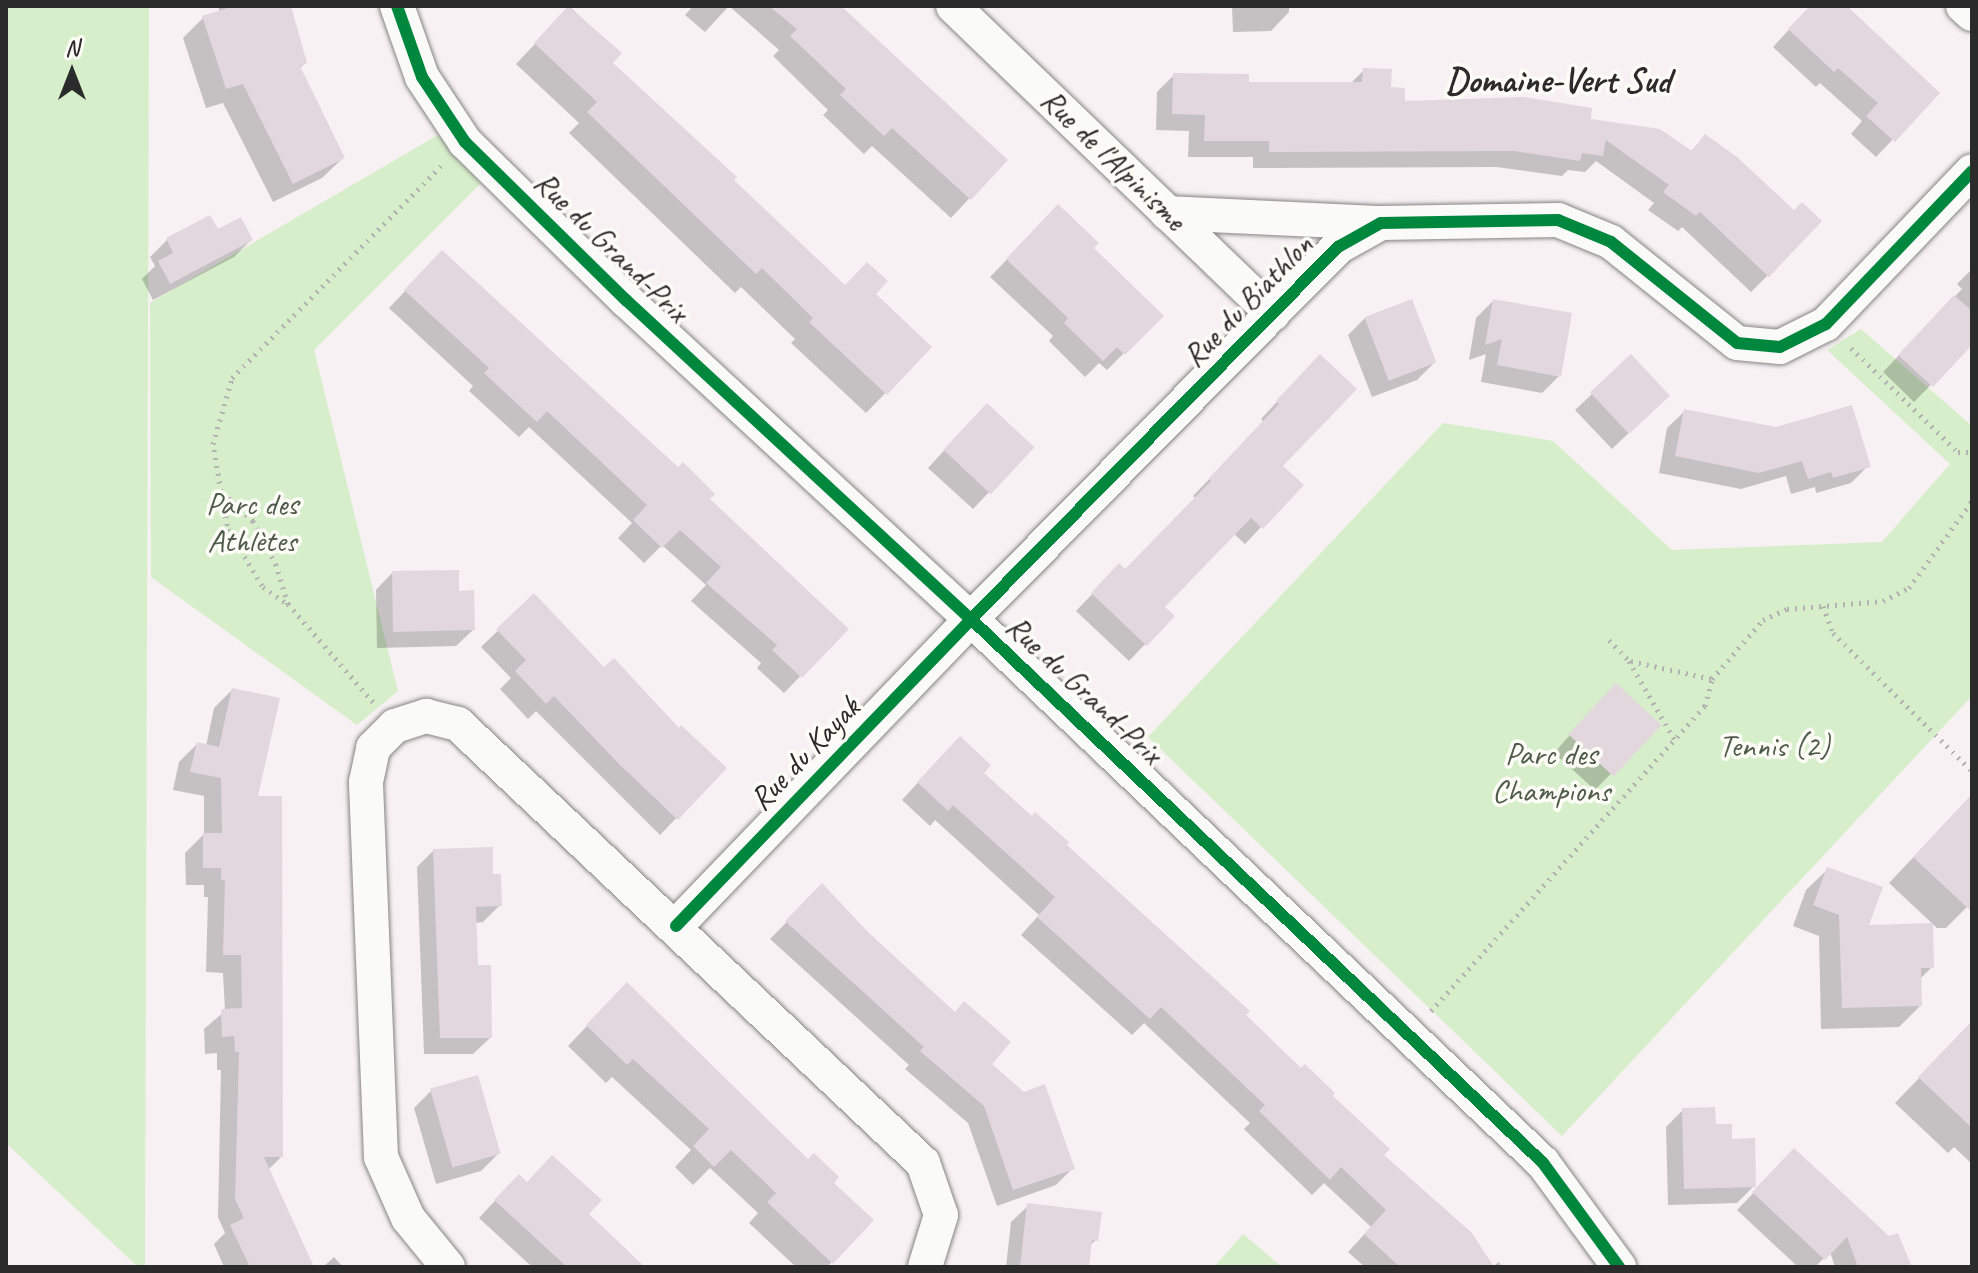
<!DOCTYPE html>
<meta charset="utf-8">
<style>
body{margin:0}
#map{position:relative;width:1978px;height:1273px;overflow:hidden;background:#f7f1f3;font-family:Caveat,sans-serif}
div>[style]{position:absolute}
.green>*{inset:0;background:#d7eeca}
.shadow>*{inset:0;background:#0003}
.building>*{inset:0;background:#e3d7de;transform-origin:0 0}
.path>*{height:5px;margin-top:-2.5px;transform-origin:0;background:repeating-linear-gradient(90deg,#b4b2b2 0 2px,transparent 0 8px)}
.roads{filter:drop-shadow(0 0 2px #878485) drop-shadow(0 0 2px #878485)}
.street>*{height:34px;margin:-17px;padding:0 17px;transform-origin:17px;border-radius:17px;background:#fafaf8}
.cycleway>*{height:12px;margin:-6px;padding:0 6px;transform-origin:6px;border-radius:6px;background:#00873e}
span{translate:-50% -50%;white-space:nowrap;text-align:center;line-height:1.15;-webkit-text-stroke:7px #fdfcf7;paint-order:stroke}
.street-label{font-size:32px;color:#2b2b2b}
.park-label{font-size:32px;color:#4f5b4a}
.quarter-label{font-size:36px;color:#2b2b2b;font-weight:700}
.frame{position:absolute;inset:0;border:8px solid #2b2b2b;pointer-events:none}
.north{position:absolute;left:32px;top:32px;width:80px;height:80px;-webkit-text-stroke:6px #fdfcf7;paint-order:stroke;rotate:0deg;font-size:22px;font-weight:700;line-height:32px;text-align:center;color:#2b2b2b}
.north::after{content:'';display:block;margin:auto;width:28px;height:36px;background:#2b2b2b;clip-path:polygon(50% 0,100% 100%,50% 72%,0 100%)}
</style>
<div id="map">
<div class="green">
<div style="clip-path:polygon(6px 6px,149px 6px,145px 1267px,138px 1267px,6px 1143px)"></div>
<div style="clip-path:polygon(438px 135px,481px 183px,314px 350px,398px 691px,357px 725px,151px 577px,150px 303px)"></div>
<div style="clip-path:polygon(1861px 329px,1972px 426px,1972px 696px,1562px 1136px,1148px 737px,1443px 423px,1553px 441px,1672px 550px,1882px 542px,1950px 464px,1827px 350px)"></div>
<div style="clip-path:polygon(1243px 1234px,1282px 1267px,1214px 1267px)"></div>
</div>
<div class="shadow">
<div style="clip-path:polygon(219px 6px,288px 6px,305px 63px,299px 69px,343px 158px,322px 178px,273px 202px,223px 103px,206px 108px,183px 38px,203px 18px,219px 13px)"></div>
<div style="clip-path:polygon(693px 6px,837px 6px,1005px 160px,951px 218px,872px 146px,864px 154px,823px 115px,828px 110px,773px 56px,779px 50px,729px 6px,705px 32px,685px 15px)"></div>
<div style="clip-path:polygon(1232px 6px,1289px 6px,1289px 12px,1271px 31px,1233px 32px)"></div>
<div style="clip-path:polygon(1811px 6px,1844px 6px,1937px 93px,1876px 157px,1851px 134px,1862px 121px,1820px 83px,1816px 87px,1773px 47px)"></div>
<div style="clip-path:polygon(570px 7px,619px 53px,610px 63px,731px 180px,845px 287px,873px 294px,930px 347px,866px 413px,791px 343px,795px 339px,741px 287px,735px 293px,569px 133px,579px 123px,516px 64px)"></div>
<div style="clip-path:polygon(1364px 70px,1403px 103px,1588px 120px,1690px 152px,1705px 137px,1768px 275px,1751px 292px,1682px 227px,1678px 231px,1648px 210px,1654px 203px,1596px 161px,1585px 172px,1568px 170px,1562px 176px,1496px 167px,1253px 168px,1253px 157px,1188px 157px,1189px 131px,1156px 130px,1157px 92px,1174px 75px,1247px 84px,1350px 84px)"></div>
<div style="clip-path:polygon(1041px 224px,1091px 248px,1161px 316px,1107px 370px,1099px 363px,1085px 377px,1049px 341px,1053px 336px,990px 277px)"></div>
<div style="clip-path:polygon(217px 232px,251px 240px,234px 257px,153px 300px,142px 279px,155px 266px,150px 257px,167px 240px)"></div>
<div style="clip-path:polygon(1972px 269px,1972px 343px,1914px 402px,1883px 372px,1962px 289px,1957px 284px)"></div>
<div style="clip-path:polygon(425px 270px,707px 500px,846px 629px,784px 693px,757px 668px,761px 663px,691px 601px,706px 585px,662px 545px,644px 563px,618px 538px,632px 523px,529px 427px,519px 437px,469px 391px,473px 386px,389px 308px)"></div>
<div style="clip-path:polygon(1493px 301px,1559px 376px,1542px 393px,1481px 382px,1486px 354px,1469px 360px,1476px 318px)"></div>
<div style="clip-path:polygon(1365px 318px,1434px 363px,1417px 380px,1372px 397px,1348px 335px)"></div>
<div style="clip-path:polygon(1304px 373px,1281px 466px,1301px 485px,1245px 544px,1234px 534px,1162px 607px,1172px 616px,1129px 661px,1076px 611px,1119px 566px,1125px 571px,1196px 499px,1193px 496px,1264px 422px,1261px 419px)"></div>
<div style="clip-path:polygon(1592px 394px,1651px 412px,1612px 449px,1575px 410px)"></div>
<div style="clip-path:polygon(1684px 412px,1868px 466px,1851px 483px,1816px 493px,1815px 487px,1791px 494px,1786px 476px,1741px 489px,1659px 473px,1667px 428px)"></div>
<div style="clip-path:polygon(970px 422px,1032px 447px,973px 509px,928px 468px)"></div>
<div style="clip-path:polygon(392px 573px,458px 593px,473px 630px,456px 646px,377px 648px,376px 590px)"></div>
<div style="clip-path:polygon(534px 596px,604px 670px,724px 768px,660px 835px,536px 711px,528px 719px,500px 689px,511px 678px,481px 647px)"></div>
<div style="clip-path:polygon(232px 690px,256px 799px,281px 1157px,268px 1170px,312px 1267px,224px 1267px,214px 1244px,225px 1233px,218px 1217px,221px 1070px,217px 1070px,217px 1053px,205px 1054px,204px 1029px,225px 1011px,223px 973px,206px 972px,208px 897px,204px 897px,204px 885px,186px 885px,185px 853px,204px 834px,204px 796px,173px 790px,179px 762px,197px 744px,206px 746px,214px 708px)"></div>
<div style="clip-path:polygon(1599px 702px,1658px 725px,1595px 790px,1554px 753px)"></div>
<div style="clip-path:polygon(943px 755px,981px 773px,1064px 845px,1330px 1096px,1382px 1155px,1492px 1267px,1499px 1262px,1502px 1267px,1365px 1267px,1348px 1252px,1371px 1227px,1324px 1183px,1312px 1195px,1244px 1129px,1250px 1123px,1144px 1023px,1132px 1035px,1021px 935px,1039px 915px,935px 820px,930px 826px,902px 800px)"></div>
<div style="clip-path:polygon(1972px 806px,1972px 902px,1946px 928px,1937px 928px,1889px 883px,1942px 827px)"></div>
<div style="clip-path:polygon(434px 850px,491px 876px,500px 905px,483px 922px,475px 923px,476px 967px,490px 1038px,473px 1054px,424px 1054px,417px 867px)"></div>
<div style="clip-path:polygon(1828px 869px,1866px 927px,1932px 967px,1919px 980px,1920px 1006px,1899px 1027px,1821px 1029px,1819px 936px,1793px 926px,1806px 890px)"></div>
<div style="clip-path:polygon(822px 886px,989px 1064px,1073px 1168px,1056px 1185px,997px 1206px,968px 1123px,905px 1069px,909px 1065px,770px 939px)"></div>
<div style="clip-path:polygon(608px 1004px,831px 1183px,871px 1221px,827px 1267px,796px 1267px,749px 1223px,758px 1213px,710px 1168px,693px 1185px,675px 1167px,691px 1150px,612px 1077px,606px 1083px,568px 1046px)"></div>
<div style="clip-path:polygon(1972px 1023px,1972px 1164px,1954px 1147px,1948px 1153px,1895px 1103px)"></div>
<div style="clip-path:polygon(431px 1091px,498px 1154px,481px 1171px,436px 1184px,414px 1108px)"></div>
<div style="clip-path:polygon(1683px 1110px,1731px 1141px,1754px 1186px,1737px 1203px,1668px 1205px,1666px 1127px)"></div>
<div style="clip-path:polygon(1794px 1151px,1910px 1267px,1835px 1267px,1830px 1252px,1815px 1267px,1798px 1267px,1737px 1210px)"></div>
<div style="clip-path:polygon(527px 1184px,586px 1214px,642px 1267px,532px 1267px,479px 1218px,502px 1193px)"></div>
<div style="clip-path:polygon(1028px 1206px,1096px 1240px,1089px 1246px,1087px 1267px,1006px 1267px,1011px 1222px)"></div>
<div style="clip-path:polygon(334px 1257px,343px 1267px,323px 1267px)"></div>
</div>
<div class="building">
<div style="clip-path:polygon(234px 6px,291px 6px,307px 63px,300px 66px,345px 158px,293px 184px,243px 84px,226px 89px,202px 16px)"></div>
<div style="clip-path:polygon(568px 6px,622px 53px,613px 63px,737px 177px,734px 180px,845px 285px,867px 262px,888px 281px,876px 294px,932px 347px,887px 395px,809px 322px,813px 318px,762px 268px,756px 274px,587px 112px,597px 102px,534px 43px)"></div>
<div style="clip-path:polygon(769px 6px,841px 6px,1008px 160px,971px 200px,892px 128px,884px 136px,840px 95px,846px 89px,790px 36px,797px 29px)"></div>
<div style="clip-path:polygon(1810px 6px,1847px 6px,1940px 93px,1895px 142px,1866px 116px,1878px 103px,1838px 68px,1834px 72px,1788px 29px)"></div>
<div style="clip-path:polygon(1363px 68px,1392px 69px,1391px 87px,1405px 88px,1405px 101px,1524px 97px,1592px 108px,1591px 119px,1660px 129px,1692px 151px,1705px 134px,1737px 157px,1794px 210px,1802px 202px,1822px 221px,1769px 277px,1700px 212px,1696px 216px,1663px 192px,1669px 185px,1606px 140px,1603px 156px,1582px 153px,1580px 161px,1514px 151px,1269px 152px,1269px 141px,1204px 141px,1205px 115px,1172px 114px,1173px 73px,1249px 74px,1249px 82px,1362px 82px)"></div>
<div style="clip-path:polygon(1058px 204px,1099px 243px,1094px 248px,1164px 316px,1125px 355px,1117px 347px,1103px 361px,1064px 323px,1068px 318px,1006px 259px)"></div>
<div style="clip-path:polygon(210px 215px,218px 229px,241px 217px,253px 240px,170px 284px,158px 261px,173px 253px,166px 238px)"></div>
<div style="clip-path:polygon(442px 250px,678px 467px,683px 462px,715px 494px,710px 499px,849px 629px,802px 678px,772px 650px,777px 645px,706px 583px,721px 567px,680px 530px,662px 548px,633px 520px,647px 505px,547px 411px,537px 422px,484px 373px,489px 368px,404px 290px)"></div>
<div style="clip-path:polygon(1954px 295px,1972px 311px,1972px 345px,1933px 387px,1898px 355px)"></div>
<div style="left:1412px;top:299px;width:68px;height:51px;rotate:69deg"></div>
<div style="clip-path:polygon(1493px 299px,1572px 313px,1561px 377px,1497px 365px,1502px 339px,1485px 345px)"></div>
<div style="clip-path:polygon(1320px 354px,1357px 389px,1283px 466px,1304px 485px,1263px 529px,1251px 518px,1165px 607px,1175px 616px,1147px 646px,1091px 593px,1119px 563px,1125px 569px,1211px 481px,1209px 478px,1279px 404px,1276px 401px)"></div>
<div style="left:1631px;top:354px;width:57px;height:56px;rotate:47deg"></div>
<div style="left:987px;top:403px;width:65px;height:64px;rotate:43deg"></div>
<div style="clip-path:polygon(1852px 405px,1871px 467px,1833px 478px,1831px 472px,1808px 479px,1802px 461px,1759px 473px,1675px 456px,1684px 409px,1776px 427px)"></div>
<div style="clip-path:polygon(459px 570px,459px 591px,474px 590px,475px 630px,393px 632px,392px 571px)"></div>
<div style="clip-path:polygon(534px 593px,604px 667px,614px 658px,679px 728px,681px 725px,727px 768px,678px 820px,619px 764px,554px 696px,546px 704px,515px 671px,526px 660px,496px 629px)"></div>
<div style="left:1616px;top:683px;width:62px;height:70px;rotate:43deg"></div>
<div style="clip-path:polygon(232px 688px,280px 698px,258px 796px,282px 796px,283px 1157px,264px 1157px,314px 1267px,250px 1267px,230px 1225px,244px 1218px,235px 1199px,239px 1052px,235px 1052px,234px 1036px,222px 1037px,221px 1009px,242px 1008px,241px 955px,223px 955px,225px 880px,221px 880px,221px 868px,203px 868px,203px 833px,222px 833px,221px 778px,190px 772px,197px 742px,219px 747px)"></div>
<div style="clip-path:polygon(960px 736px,991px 765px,984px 773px,1032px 816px,1035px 812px,1069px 842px,1067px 845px,1250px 1011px,1246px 1015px,1301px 1068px,1305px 1064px,1335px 1093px,1333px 1096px,1390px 1149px,1384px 1155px,1472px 1233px,1494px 1267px,1400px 1267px,1364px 1234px,1386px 1210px,1341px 1167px,1330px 1180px,1259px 1111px,1265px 1105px,1161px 1007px,1150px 1019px,1037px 917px,1055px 897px,953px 805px,948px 811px,917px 782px)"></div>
<div style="clip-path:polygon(1972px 794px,1972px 912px,1913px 857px)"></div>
<div style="clip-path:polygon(493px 847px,493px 874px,501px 874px,502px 906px,476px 907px,478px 965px,491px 965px,492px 1038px,440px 1038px,433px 849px)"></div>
<div style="clip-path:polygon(1827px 867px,1883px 887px,1869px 925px,1933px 923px,1934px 968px,1921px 968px,1922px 1006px,1842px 1008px,1839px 915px,1813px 905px)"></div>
<div style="clip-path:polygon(822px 883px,868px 932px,955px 1012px,964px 1001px,1011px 1042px,992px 1064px,1024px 1092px,1045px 1084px,1075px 1169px,1013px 1190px,984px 1106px,920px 1051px,924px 1047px,785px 921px)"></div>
<div style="clip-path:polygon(627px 982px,808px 1159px,814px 1153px,839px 1177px,834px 1183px,874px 1220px,833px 1264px,767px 1202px,776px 1193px,731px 1150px,714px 1167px,693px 1146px,709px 1129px,633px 1059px,627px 1065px,586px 1025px)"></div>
<div style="clip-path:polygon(1972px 1021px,1972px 1128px,1918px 1077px)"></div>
<div style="left:478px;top:1075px;width:82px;height:50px;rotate:74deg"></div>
<div style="clip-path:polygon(1715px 1107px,1716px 1124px,1732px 1124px,1732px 1139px,1755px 1138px,1756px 1187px,1684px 1189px,1682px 1108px)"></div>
<div style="clip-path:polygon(1794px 1148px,1889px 1236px,1898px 1233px,1912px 1267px,1858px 1267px,1847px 1237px,1825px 1260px,1752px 1192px)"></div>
<div style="clip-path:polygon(552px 1155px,602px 1200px,589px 1214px,645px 1267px,567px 1267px,494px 1200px,519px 1174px,527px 1182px)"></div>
<div style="clip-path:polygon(1027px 1203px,1102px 1212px,1098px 1241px,1092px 1240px,1089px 1267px,1020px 1267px)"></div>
</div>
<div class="path">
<div style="left:1851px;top:348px;width:149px;rotate:44.2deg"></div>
<div style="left:1958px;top:452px;width:14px"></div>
<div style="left:221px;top:492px;width:38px;rotate:79deg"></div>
<div style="left:228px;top:529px;width:68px;rotate:58.9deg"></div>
<div style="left:263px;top:587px;width:28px;rotate:35deg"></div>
<div style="left:1823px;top:606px;width:29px;rotate:70deg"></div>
<div style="left:1833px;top:633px;width:196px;rotate:44.8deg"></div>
<div style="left:1609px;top:640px;width:29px;rotate:46deg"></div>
<div style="left:1629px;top:661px;width:90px;rotate:60deg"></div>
<div style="left:1631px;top:661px;width:83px;rotate:12.5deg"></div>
<div style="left:373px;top:702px;width:130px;rotate:-130.9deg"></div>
<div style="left:288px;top:604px;width:41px;rotate:-107.1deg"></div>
<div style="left:276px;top:565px;width:50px;rotate:-117.6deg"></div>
<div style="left:253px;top:521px;width:44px;rotate:-136.8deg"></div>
<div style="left:221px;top:491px;width:48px;rotate:-99.7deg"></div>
<div style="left:213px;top:444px;width:69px;rotate:-73.9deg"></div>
<div style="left:232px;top:378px;width:298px;rotate:-45.4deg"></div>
<div style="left:1431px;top:1011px;width:410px;rotate:-48.1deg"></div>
<div style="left:1705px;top:706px;width:28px;rotate:-75deg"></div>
<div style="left:1712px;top:679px;width:78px;rotate:-49.2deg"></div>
<div style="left:1763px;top:620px;width:26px;rotate:-25deg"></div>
<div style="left:1787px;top:609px;width:96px;rotate:-4.8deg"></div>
<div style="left:1883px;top:601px;width:29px;rotate:-27deg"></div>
<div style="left:1909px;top:588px;width:107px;rotate:-54.1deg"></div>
</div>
<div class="roads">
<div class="street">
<div style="left:397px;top:6px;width:75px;rotate:70.6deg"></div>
<div style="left:422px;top:77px;width:78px;rotate:56.5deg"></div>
<div style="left:465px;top:142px;width:226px;rotate:44.5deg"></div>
<div style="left:626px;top:300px;width:470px;rotate:42.8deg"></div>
<div style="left:971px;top:619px;width:789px;rotate:43.56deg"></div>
<div style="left:1543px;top:1163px;width:129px;rotate:53.8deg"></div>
<div style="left:953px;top:6px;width:444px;rotate:43.9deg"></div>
<div style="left:1963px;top:6px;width:12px;rotate:42deg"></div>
<div style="left:1167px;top:213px;width:214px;rotate:2.7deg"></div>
<div style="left:676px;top:926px;width:426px;rotate:-46.1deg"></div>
<div style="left:971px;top:619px;width:523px;rotate:-45.39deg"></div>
<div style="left:1338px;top:247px;width:49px;rotate:-29.2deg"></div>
<div style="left:1381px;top:223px;width:177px;rotate:-1deg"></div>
<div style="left:1558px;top:220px;width:57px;rotate:22.5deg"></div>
<div style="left:1611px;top:242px;width:161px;rotate:38.7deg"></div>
<div style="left:1737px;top:343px;width:43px;rotate:5.3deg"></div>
<div style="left:1780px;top:347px;width:51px;rotate:-26.6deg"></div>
<div style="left:1826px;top:324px;width:211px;rotate:-46.3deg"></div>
<div style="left:448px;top:1267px;width:63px;rotate:-129.2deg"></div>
<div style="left:408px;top:1218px;width:67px;rotate:-113.9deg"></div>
<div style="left:381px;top:1157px;width:375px;rotate:-92.3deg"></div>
<div style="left:366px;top:782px;width:35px;rotate:-78deg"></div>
<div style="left:373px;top:748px;width:31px;rotate:-45deg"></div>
<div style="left:395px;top:726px;width:33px;rotate:-18deg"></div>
<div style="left:426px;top:716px;width:33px;rotate:14deg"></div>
<div style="left:458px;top:724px;width:639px;rotate:43.35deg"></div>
<div style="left:923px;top:1163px;width:55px;rotate:70.9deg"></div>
<div style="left:941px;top:1215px;width:54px;rotate:107.1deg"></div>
</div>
</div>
<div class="cycleway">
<div style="left:397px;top:6px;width:75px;rotate:70.6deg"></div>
<div style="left:422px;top:77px;width:78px;rotate:56.5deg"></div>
<div style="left:465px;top:142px;width:226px;rotate:44.5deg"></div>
<div style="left:626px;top:300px;width:470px;rotate:42.8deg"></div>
<div style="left:971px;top:619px;width:789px;rotate:43.56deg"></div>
<div style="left:1543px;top:1163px;width:129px;rotate:53.8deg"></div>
<div style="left:676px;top:926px;width:426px;rotate:-46.1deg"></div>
<div style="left:971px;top:619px;width:523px;rotate:-45.39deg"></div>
<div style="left:1338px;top:247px;width:49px;rotate:-29.2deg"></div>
<div style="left:1381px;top:223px;width:177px;rotate:-1deg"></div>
<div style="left:1558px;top:220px;width:57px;rotate:22.5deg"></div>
<div style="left:1611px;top:242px;width:161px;rotate:38.7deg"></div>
<div style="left:1737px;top:343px;width:43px;rotate:5.3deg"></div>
<div style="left:1780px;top:347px;width:51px;rotate:-26.6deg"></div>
<div style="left:1826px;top:324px;width:211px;rotate:-46.3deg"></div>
</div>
<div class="street-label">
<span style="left:1113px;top:160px;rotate:44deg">Rue de l'Alpinisme</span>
<span style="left:611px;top:247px;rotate:44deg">Rue du Grand-Prix</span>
<span style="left:1248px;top:301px;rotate:-46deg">Rue du Biathlon</span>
<span style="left:1084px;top:690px;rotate:43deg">Rue du Grand-Prix</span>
<span style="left:805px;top:754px;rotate:-46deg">Rue du Kayak</span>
</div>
<div class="park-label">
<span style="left:252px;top:523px">Parc des<br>Athlètes</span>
<span style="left:1774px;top:746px">Tennis (2)</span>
<span style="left:1551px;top:773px">Parc des<br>Champions</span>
</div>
<div class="quarter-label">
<span style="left:1558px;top:81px">Domaine-Vert Sud</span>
</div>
<div class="frame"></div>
<div class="north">N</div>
</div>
